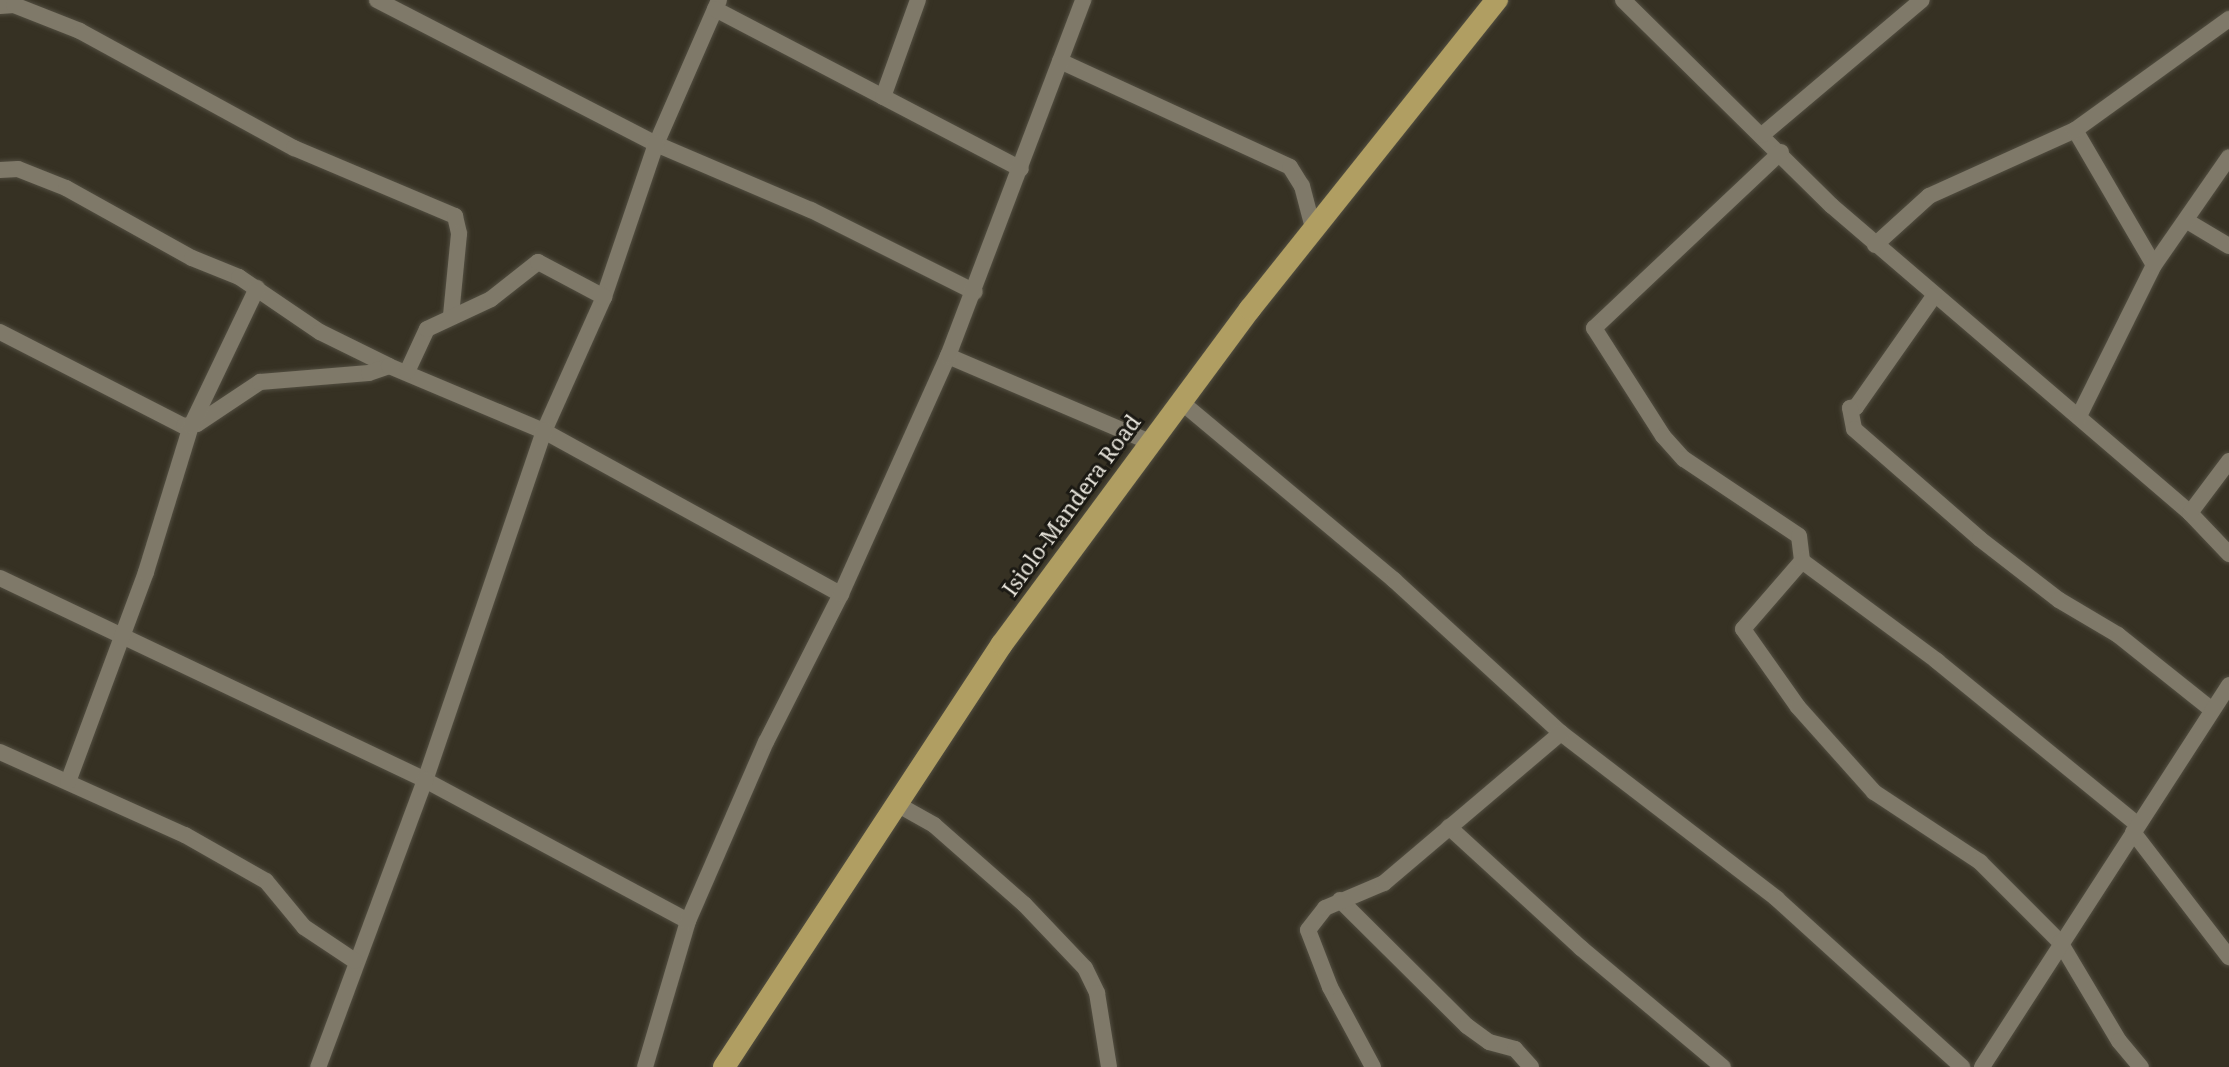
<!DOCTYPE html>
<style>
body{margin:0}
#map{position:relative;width:2229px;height:1067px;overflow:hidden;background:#363123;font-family:"Noto Serif",serif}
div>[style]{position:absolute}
.roads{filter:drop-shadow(0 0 2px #524e41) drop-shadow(0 0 2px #524e41)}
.minor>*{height:16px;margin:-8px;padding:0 8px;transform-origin:8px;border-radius:8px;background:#7f7969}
.trunk>*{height:22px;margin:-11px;padding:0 11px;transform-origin:11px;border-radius:11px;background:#b09e62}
span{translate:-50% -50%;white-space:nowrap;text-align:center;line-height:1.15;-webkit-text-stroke:6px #1b1913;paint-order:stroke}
.street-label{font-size:22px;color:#e6e3da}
</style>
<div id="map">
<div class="roads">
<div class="minor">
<div style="left:377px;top:0;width:314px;rotate:27.3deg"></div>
<div style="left:656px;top:144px;width:168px;rotate:23.1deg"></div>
<div style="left:811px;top:210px;width:183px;rotate:26.6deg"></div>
<div style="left:719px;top:0;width:157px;rotate:113.6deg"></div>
<div style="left:656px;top:144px;width:162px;rotate:108.8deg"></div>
<div style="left:604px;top:297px;width:147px;rotate:114.1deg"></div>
<div style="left:544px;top:431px;width:339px;rotate:28.8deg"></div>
<div style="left:1623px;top:0;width:293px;rotate:44.6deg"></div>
<div style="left:1832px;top:206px;width:472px;rotate:40.6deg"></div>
<div style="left:2190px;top:513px;width:57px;rotate:46.4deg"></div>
<div style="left:0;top:6px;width:14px;rotate:-4deg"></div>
<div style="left:14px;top:5px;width:71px;rotate:21.5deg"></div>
<div style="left:80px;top:31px;width:244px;rotate:28.7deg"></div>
<div style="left:294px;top:148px;width:175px;rotate:22.9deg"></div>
<div style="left:455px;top:216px;width:18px;rotate:77deg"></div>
<div style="left:459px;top:234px;width:82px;rotate:95.6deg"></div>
<div style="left:715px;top:9px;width:345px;rotate:27.6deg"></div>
<div style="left:1060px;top:61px;width:253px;rotate:24.7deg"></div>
<div style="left:1290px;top:167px;width:22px;rotate:58deg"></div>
<div style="left:1302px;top:186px;width:43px;rotate:75.3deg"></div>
<div style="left:883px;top:97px;width:103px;rotate:-70.2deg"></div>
<div style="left:2075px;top:130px;width:156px;rotate:59.7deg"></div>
<div style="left:1762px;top:135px;width:209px;rotate:-40.2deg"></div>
<div style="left:1781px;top:152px;width:257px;rotate:136.7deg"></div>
<div style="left:1594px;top:328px;width:128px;rotate:57.4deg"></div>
<div style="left:1663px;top:436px;width:31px;rotate:48deg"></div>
<div style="left:1684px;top:459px;width:138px;rotate:33.8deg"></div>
<div style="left:1799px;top:536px;width:25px;rotate:83deg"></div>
<div style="left:1802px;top:561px;width:90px;rotate:130.9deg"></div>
<div style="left:1743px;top:629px;width:95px;rotate:54.8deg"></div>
<div style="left:1798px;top:707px;width:114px;rotate:48.2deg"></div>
<div style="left:1874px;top:792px;width:127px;rotate:33.4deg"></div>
<div style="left:1980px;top:862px;width:113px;rotate:45deg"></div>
<div style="left:2060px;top:942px;width:115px;rotate:59.2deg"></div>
<div style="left:2119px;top:1041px;width:34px;rotate:50deg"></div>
<div style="left:0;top:170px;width:18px;rotate:-3deg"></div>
<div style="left:18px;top:169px;width:52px;rotate:21.6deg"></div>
<div style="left:66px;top:188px;width:144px;rotate:29.1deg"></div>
<div style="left:192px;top:258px;width:51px;rotate:22deg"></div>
<div style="left:239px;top:277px;width:98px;rotate:34.2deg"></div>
<div style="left:320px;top:332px;width:77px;rotate:26.2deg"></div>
<div style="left:2187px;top:221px;width:49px;rotate:30.8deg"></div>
<div style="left:1875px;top:245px;width:73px;rotate:-42.2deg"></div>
<div style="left:1929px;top:196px;width:160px;rotate:-24.3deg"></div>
<div style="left:2075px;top:130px;width:190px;rotate:-35.8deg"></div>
<div style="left:1934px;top:296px;width:136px;rotate:125.1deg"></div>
<div style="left:1856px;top:407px;width:6px;rotate:171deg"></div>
<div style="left:1850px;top:408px;width:21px;rotate:79deg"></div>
<div style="left:1854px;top:429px;width:167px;rotate:41.1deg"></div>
<div style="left:1980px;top:539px;width:100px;rotate:37.7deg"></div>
<div style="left:2059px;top:600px;width:69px;rotate:30.7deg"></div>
<div style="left:2118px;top:635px;width:120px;rotate:38.6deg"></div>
<div style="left:0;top:332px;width:207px;rotate:27.1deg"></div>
<div style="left:184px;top:426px;width:13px;rotate:-9deg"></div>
<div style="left:197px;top:424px;width:76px;rotate:-33.7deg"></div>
<div style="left:260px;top:382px;width:109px;rotate:-4.7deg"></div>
<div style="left:369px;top:373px;width:21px;rotate:-19deg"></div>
<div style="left:389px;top:366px;width:168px;rotate:22.8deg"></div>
<div style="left:544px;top:431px;width:369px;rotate:108.8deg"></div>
<div style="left:425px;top:780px;width:298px;rotate:28.2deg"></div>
<div style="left:948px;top:356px;width:220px;rotate:23.1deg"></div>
<div style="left:407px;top:372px;width:47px;rotate:-65.1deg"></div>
<div style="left:427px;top:329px;width:71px;rotate:-25.1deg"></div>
<div style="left:491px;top:299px;width:60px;rotate:-38.2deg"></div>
<div style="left:538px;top:262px;width:75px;rotate:27.9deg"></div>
<div style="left:1180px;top:401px;width:279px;rotate:39.9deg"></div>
<div style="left:1394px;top:580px;width:226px;rotate:42.5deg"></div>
<div style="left:1561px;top:733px;width:272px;rotate:37.5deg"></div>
<div style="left:1777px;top:899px;width:250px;rotate:42.2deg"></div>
<div style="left:2079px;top:416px;width:169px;rotate:-63.6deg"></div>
<div style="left:2154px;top:265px;width:131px;rotate:-55.2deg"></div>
<div style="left:2190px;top:513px;width:65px;rotate:-53.1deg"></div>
<div style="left:1802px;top:561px;width:168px;rotate:36.5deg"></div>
<div style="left:1937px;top:661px;width:258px;rotate:39.2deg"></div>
<div style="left:0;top:578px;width:471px;rotate:25.4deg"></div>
<div style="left:425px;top:780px;width:306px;rotate:110.4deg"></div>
<div style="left:0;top:752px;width:203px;rotate:24.2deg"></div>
<div style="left:185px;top:835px;width:93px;rotate:29.6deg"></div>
<div style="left:266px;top:881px;width:60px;rotate:50.4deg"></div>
<div style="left:304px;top:927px;width:61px;rotate:33.7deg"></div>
<div style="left:68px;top:782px;width:224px;rotate:-69.6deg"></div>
<div style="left:146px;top:572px;width:153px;rotate:-72.9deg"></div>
<div style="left:191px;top:426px;width:153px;rotate:-64.4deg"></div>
<div style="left:895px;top:803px;width:45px;rotate:29.4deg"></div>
<div style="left:934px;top:825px;width:120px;rotate:41.3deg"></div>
<div style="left:1024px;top:904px;width:88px;rotate:46.4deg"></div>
<div style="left:1085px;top:968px;width:28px;rotate:64deg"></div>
<div style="left:1097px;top:993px;width:75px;rotate:80.8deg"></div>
<div style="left:1449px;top:827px;width:179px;rotate:42.5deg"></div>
<div style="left:1581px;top:948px;width:185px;rotate:40deg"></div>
<div style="left:2133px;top:832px;width:158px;rotate:52.5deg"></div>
<div style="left:1340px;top:900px;width:179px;rotate:44.8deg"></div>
<div style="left:1467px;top:1026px;width:27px;rotate:36deg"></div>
<div style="left:1489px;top:1042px;width:27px;rotate:15deg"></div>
<div style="left:1515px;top:1049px;width:24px;rotate:48deg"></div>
<div style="left:645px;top:1067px;width:152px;rotate:-73.6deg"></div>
<div style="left:688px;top:921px;width:195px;rotate:-66.5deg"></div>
<div style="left:766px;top:742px;width:166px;rotate:-63.1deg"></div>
<div style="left:841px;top:594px;width:261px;rotate:-65.8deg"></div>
<div style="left:948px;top:356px;width:381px;rotate:-69.2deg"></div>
<div style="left:1373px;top:1067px;width:91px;rotate:-118.3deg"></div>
<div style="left:1330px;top:987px;width:61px;rotate:-111.1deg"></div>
<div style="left:1308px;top:930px;width:28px;rotate:-52deg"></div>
<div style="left:1325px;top:908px;width:64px;rotate:-23deg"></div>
<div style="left:1384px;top:883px;width:232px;rotate:-40.3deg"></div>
<div style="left:1982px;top:1067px;width:455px;rotate:-57.1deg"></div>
</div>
<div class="trunk">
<div style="left:724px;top:1067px;width:506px;rotate:-56.69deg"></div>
<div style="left:1002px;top:644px;width:417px;rotate:-53.5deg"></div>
<div style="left:1250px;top:309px;width:396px;rotate:-51.4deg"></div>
</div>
</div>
<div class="street-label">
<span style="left:1071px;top:505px;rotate:-54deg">Isiolo-Mandera Road</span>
</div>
</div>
